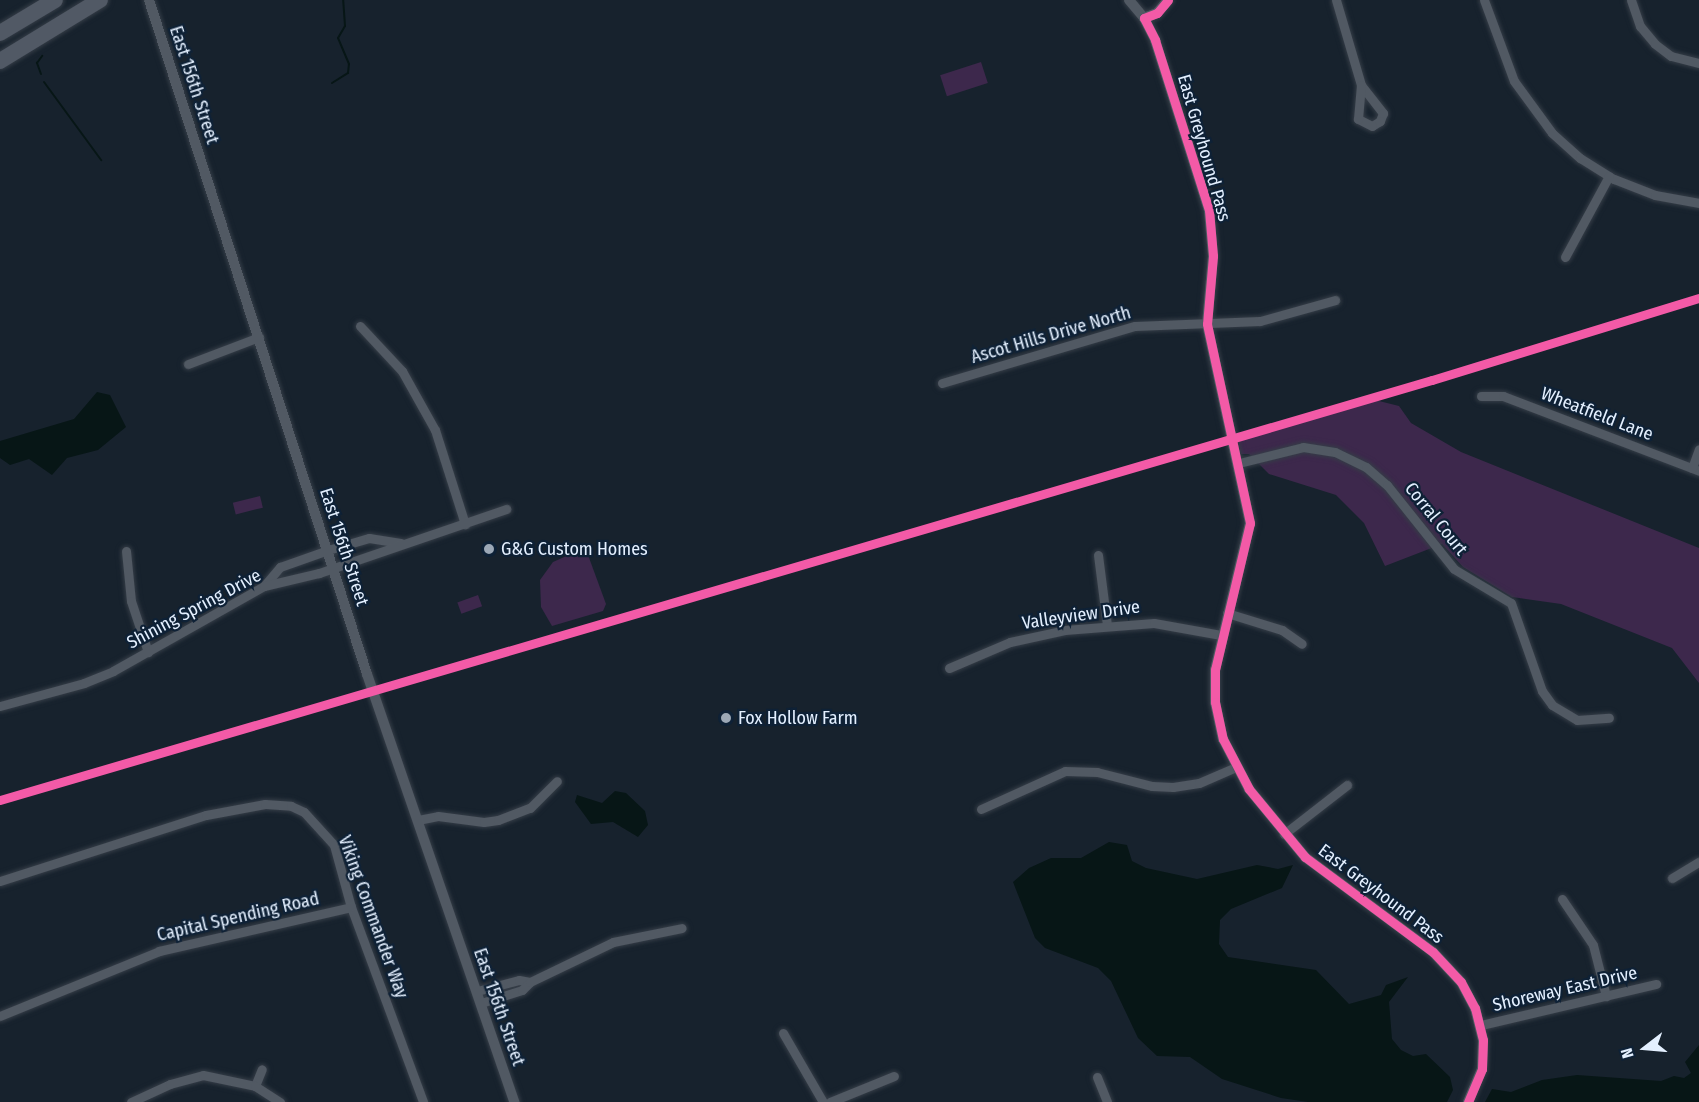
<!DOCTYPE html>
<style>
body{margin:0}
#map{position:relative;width:1699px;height:1102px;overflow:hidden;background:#17222d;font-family:"Fira Sans Condensed",sans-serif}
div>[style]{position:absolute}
.green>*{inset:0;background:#3d284c;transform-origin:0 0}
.water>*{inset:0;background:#071616}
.stream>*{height:2px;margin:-1px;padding:0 1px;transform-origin:1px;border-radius:1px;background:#071616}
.roads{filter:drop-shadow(0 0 2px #353d47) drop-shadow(0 0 2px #353d47)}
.minor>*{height:9px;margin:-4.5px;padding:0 4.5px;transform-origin:4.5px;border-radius:4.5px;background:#515963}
.tertiary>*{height:10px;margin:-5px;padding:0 5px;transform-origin:5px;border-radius:5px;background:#515963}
.motorway>*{height:16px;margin:-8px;padding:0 8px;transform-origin:8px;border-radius:8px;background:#515965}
.cycleway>*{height:9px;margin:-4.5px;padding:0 4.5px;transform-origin:4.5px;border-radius:4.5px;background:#f35aa7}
.dots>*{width:16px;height:16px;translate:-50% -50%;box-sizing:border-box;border:3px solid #0e2136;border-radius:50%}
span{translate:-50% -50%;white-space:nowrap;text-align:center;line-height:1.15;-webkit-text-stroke:4.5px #0e2136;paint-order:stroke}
.street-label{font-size:18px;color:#e4f0ff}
.poi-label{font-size:18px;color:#e4f0ff}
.left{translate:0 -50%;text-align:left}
.north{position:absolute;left:1615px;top:1018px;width:60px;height:60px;-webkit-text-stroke:4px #0e2136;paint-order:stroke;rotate:254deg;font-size:16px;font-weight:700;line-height:24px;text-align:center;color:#e4f0ff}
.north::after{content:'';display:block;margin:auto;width:21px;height:27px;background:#e4f0ff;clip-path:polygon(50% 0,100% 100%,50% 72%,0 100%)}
</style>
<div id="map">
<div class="green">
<div style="left:981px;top:62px;width:22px;height:43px;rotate:72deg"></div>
<div style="clip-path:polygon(1375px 400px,1399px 406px,1411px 423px,1461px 452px,1699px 548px,1699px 683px,1672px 648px,1561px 604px,1512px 597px,1463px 567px,1442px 544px,1385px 566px,1364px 523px,1336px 495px,1269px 474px,1249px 454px,1240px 454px,1238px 439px)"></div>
<div style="left:260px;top:496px;width:12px;height:28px;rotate:76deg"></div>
<div style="clip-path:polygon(571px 554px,588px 555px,606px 604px,603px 611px,552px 626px,541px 607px,540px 580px,553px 562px)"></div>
<div style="left:478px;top:595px;width:12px;height:22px;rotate:70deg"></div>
</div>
<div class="water">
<div style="clip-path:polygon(97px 392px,110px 395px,126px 427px,98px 450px,67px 458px,52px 475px,29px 459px,10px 465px,0 458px,0 441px,74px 419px)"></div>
<div style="clip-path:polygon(615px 791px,626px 793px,645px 811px,648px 825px,638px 837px,613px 822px,591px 824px,575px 802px,577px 795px,602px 803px)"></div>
<div style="clip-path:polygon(1109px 842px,1127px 845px,1132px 861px,1146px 868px,1197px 879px,1257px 865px,1278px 869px,1293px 865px,1282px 888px,1231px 909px,1220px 920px,1219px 944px,1228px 957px,1316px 970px,1349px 1004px,1381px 995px,1386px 985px,1408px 977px,1389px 1002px,1392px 1039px,1401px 1050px,1413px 1056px,1426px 1054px,1450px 1077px,1453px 1090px,1447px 1102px,1308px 1102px,1281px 1098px,1222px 1079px,1190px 1057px,1157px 1056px,1138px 1038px,1111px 981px,1098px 968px,1045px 948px,1035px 938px,1013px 882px,1029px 868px,1051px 858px,1081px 858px)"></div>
<div style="clip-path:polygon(1699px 1045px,1699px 1102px,1485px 1102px,1492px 1089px,1511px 1092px,1542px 1080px,1577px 1075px,1661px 1081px,1674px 1076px,1684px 1078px,1691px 1073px,1685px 1062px)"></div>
</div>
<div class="stream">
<div style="left:41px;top:74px;width:12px;rotate:-110deg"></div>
<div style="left:37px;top:63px;width:9px;rotate:-54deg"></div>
<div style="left:44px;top:82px;width:97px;rotate:53.8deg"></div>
<div style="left:332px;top:83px;width:19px;rotate:-32deg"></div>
<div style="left:348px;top:73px;width:9px;rotate:-84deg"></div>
<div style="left:349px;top:64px;width:28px;rotate:-113deg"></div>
<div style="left:338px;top:38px;width:14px;rotate:-60deg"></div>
<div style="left:345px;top:26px;width:26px;rotate:-94deg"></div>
</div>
<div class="roads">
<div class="minor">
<div style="left:1336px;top:0;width:89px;rotate:73.6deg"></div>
<div style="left:1361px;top:85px;width:36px;rotate:52deg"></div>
<div style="left:1383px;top:113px;width:9px;rotate:111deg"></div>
<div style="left:1380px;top:121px;width:9px;rotate:148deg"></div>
<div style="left:1372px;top:126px;width:16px;rotate:-153deg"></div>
<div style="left:1358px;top:119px;width:34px;rotate:-85deg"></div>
<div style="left:1484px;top:0;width:86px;rotate:69.7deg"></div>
<div style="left:1514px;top:81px;width:64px;rotate:53.8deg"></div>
<div style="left:1552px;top:133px;width:38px;rotate:42deg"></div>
<div style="left:1580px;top:158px;width:40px;rotate:32deg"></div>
<div style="left:1614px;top:179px;width:44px;rotate:21.3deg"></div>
<div style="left:1655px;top:195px;width:45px;rotate:10.3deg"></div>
<div style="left:1631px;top:0;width:28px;rotate:71deg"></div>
<div style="left:1640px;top:26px;width:23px;rotate:50deg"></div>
<div style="left:1655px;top:44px;width:20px;rotate:37deg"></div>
<div style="left:1671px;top:56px;width:29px;rotate:14deg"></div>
<div style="left:1565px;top:257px;width:92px;rotate:-61.5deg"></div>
<div style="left:360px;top:326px;width:62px;rotate:47deg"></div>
<div style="left:402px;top:371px;width:68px;rotate:60.8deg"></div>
<div style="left:435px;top:430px;width:99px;rotate:72.3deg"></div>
<div style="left:188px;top:364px;width:76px;rotate:-20.8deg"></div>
<div style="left:942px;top:383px;width:201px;rotate:-16.5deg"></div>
<div style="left:1135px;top:326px;width:125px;rotate:-2.3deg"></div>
<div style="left:1260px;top:321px;width:78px;rotate:-15.6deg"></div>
<div style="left:1481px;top:396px;width:22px"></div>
<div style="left:1503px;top:396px;width:210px;rotate:20.9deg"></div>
<div style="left:1239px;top:463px;width:66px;rotate:-14deg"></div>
<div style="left:1303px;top:447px;width:32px;rotate:9deg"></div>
<div style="left:1335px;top:452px;width:34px;rotate:26deg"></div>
<div style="left:1366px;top:467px;width:28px;rotate:41deg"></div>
<div style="left:1387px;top:485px;width:107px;rotate:51.4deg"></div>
<div style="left:1454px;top:569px;width:66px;rotate:30.8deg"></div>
<div style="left:1511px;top:603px;width:93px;rotate:70.6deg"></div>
<div style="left:1542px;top:691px;width:17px;rotate:54deg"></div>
<div style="left:1552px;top:705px;width:29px;rotate:31deg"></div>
<div style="left:1577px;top:720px;width:32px;rotate:-4deg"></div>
<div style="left:1692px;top:468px;width:20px;rotate:-70deg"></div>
<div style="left:126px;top:551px;width:50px;rotate:84.3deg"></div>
<div style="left:131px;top:601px;width:54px;rotate:71.6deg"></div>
<div style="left:1098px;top:555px;width:71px;rotate:82.7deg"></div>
<div style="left:264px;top:586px;width:25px;rotate:-50deg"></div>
<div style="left:280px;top:567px;width:51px;rotate:-19.5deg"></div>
<div style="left:328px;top:550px;width:43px;rotate:-16.3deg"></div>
<div style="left:369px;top:538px;width:32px;rotate:9deg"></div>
<div style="left:1227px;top:613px;width:58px;rotate:17.2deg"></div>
<div style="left:1282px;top:630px;width:24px;rotate:35deg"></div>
<div style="left:949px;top:668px;width:66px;rotate:-23.1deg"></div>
<div style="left:1010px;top:642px;width:56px;rotate:-12.3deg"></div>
<div style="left:1065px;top:630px;width:89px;rotate:-4.5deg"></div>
<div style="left:1154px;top:623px;width:68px;rotate:10.2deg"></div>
<div style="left:0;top:706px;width:87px;rotate:-15.3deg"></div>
<div style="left:84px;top:683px;width:31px;rotate:-22deg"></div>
<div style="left:113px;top:671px;width:173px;rotate:-29.4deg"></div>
<div style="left:264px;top:586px;width:57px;rotate:-13.3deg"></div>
<div style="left:319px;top:573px;width:198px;rotate:-18.9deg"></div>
<div style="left:981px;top:809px;width:92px;rotate:-24.3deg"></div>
<div style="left:1065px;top:771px;width:32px;rotate:2deg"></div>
<div style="left:1097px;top:772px;width:57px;rotate:14.3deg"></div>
<div style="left:1152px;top:786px;width:21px;rotate:3deg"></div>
<div style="left:1173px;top:787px;width:26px;rotate:-9deg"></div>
<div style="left:1199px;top:783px;width:40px;rotate:-23.4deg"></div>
<div style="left:418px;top:820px;width:20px;rotate:-11deg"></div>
<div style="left:438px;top:816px;width:46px;rotate:7.4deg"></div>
<div style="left:484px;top:822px;width:14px;rotate:-8deg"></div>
<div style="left:498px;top:820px;width:34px;rotate:-21deg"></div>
<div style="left:530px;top:808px;width:38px;rotate:-45deg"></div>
<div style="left:1284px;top:834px;width:80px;rotate:-37.9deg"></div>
<div style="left:1672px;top:878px;width:31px;rotate:-31deg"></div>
<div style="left:0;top:881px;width:216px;rotate:-17.8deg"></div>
<div style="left:206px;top:815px;width:60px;rotate:-10.6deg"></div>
<div style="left:265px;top:804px;width:26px;rotate:4deg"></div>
<div style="left:291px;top:806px;width:14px;rotate:25deg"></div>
<div style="left:304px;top:812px;width:45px;rotate:47.7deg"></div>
<div style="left:334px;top:845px;width:64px;rotate:74.7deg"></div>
<div style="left:351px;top:907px;width:208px;rotate:69.7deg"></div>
<div style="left:1562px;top:899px;width:55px;rotate:56deg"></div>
<div style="left:1593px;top:945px;width:53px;rotate:75.7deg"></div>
<div style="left:477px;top:991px;width:43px;rotate:-14.7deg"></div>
<div style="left:519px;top:980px;width:11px;rotate:10deg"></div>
<div style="left:481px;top:1003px;width:43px;rotate:-17.6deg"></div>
<div style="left:522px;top:990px;width:11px;rotate:-45deg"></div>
<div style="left:530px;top:982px;width:92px;rotate:-25.7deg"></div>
<div style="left:613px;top:942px;width:70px;rotate:-11.5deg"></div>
<div style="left:0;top:1016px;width:172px;rotate:-22.2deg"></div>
<div style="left:159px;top:951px;width:197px;rotate:-12.9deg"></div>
<div style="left:1481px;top:1025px;width:180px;rotate:-13.2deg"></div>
<div style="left:783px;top:1033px;width:80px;rotate:59.9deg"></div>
<div style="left:1097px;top:1077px;width:27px;rotate:68deg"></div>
<div style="left:255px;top:1086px;width:18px;rotate:-68deg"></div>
<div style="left:131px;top:1102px;width:43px;rotate:-24.8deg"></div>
<div style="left:170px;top:1084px;width:34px;rotate:-15deg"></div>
<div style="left:203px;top:1075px;width:53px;rotate:11.9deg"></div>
<div style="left:255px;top:1086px;width:30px;rotate:33deg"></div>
<div style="left:830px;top:1102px;width:69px;rotate:-22.1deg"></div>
</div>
<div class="tertiary">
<div style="left:149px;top:0;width:708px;rotate:72.08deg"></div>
<div style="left:367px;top:674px;width:453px;rotate:71deg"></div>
<div style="left:1129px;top:0;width:23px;rotate:50deg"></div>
<div style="left:1168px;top:0;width:17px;rotate:130deg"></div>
<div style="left:1157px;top:13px;width:14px;rotate:159deg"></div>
<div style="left:1144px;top:18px;width:25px;rotate:63deg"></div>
<div style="left:1155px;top:40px;width:178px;rotate:72.4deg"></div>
<div style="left:1209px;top:210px;width:46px;rotate:85deg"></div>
<div style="left:1213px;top:256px;width:68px;rotate:95deg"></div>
<div style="left:1207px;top:324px;width:204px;rotate:77.8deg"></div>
<div style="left:1250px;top:523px;width:151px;rotate:103.4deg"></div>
<div style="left:1215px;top:670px;width:32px;rotate:90deg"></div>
<div style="left:1215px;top:702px;width:38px;rotate:78deg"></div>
<div style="left:1223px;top:739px;width:56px;rotate:62.5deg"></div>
<div style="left:1249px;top:789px;width:88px;rotate:50.5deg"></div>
<div style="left:1305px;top:857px;width:159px;rotate:36.6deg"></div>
<div style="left:1433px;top:952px;width:41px;rotate:47deg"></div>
<div style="left:1461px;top:982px;width:30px;rotate:62deg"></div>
<div style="left:1475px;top:1008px;width:33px;rotate:76deg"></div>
<div style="left:1483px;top:1040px;width:29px;rotate:92deg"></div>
<div style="left:1482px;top:1069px;width:36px;rotate:113deg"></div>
</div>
<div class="motorway">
<div style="left:0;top:33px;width:64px;rotate:-31deg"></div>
<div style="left:0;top:61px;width:117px;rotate:-31.4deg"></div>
</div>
</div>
<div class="cycleway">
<div style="left:1168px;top:0;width:17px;rotate:130deg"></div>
<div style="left:1157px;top:13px;width:14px;rotate:159deg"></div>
<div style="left:1144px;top:18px;width:25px;rotate:63deg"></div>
<div style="left:1155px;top:40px;width:178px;rotate:72.4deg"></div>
<div style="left:1209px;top:210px;width:46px;rotate:85deg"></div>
<div style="left:1213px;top:256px;width:68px;rotate:95deg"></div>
<div style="left:1207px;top:324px;width:204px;rotate:77.8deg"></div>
<div style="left:1250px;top:523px;width:151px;rotate:103.4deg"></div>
<div style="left:1215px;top:670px;width:32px;rotate:90deg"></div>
<div style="left:1215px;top:702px;width:38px;rotate:78deg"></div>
<div style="left:1223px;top:739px;width:56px;rotate:62.5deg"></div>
<div style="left:1249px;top:789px;width:88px;rotate:50.5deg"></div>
<div style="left:1305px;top:857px;width:159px;rotate:36.6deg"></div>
<div style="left:1433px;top:952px;width:41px;rotate:47deg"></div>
<div style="left:1461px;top:982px;width:30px;rotate:62deg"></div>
<div style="left:1475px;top:1008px;width:33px;rotate:76deg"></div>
<div style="left:1483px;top:1040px;width:29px;rotate:92deg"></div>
<div style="left:1482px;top:1069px;width:36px;rotate:113deg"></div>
<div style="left:0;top:800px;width:1492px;rotate:-16.35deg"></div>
<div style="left:1432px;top:380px;width:279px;rotate:-17.1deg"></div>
</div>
<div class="dots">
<div style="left:489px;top:549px;background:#9ca8b6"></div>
<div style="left:726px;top:718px;background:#9ca8b6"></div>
</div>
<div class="street-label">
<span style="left:194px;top:85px;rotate:72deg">East 156th Street</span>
<span style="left:1204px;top:148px;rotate:74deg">East Greyhound Pass</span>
<span style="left:1051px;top:335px;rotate:-16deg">Ascot Hills Drive North</span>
<span style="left:1597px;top:414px;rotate:21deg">Wheatfield Lane</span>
<span style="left:1436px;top:519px;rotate:51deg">Corral Court</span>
<span style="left:344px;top:547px;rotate:72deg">East 156th Street</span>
<span style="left:194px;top:609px;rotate:-28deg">Shining Spring Drive</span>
<span style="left:1081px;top:615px;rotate:-8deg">Valleyview Drive</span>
<span style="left:1381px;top:894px;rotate:37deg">East Greyhound Pass</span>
<span style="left:238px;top:917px;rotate:-13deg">Capital Spending Road</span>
<span style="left:373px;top:917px;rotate:70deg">Viking Commander Way</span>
<span style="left:1565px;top:989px;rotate:-13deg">Shoreway East Drive</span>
<span style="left:499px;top:1007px;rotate:71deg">East 156th Street</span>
</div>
<div class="poi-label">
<span class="left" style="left:501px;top:549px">G&amp;G Custom Homes</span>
<span class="left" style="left:738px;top:718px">Fox Hollow Farm</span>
</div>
<div class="north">N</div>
</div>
